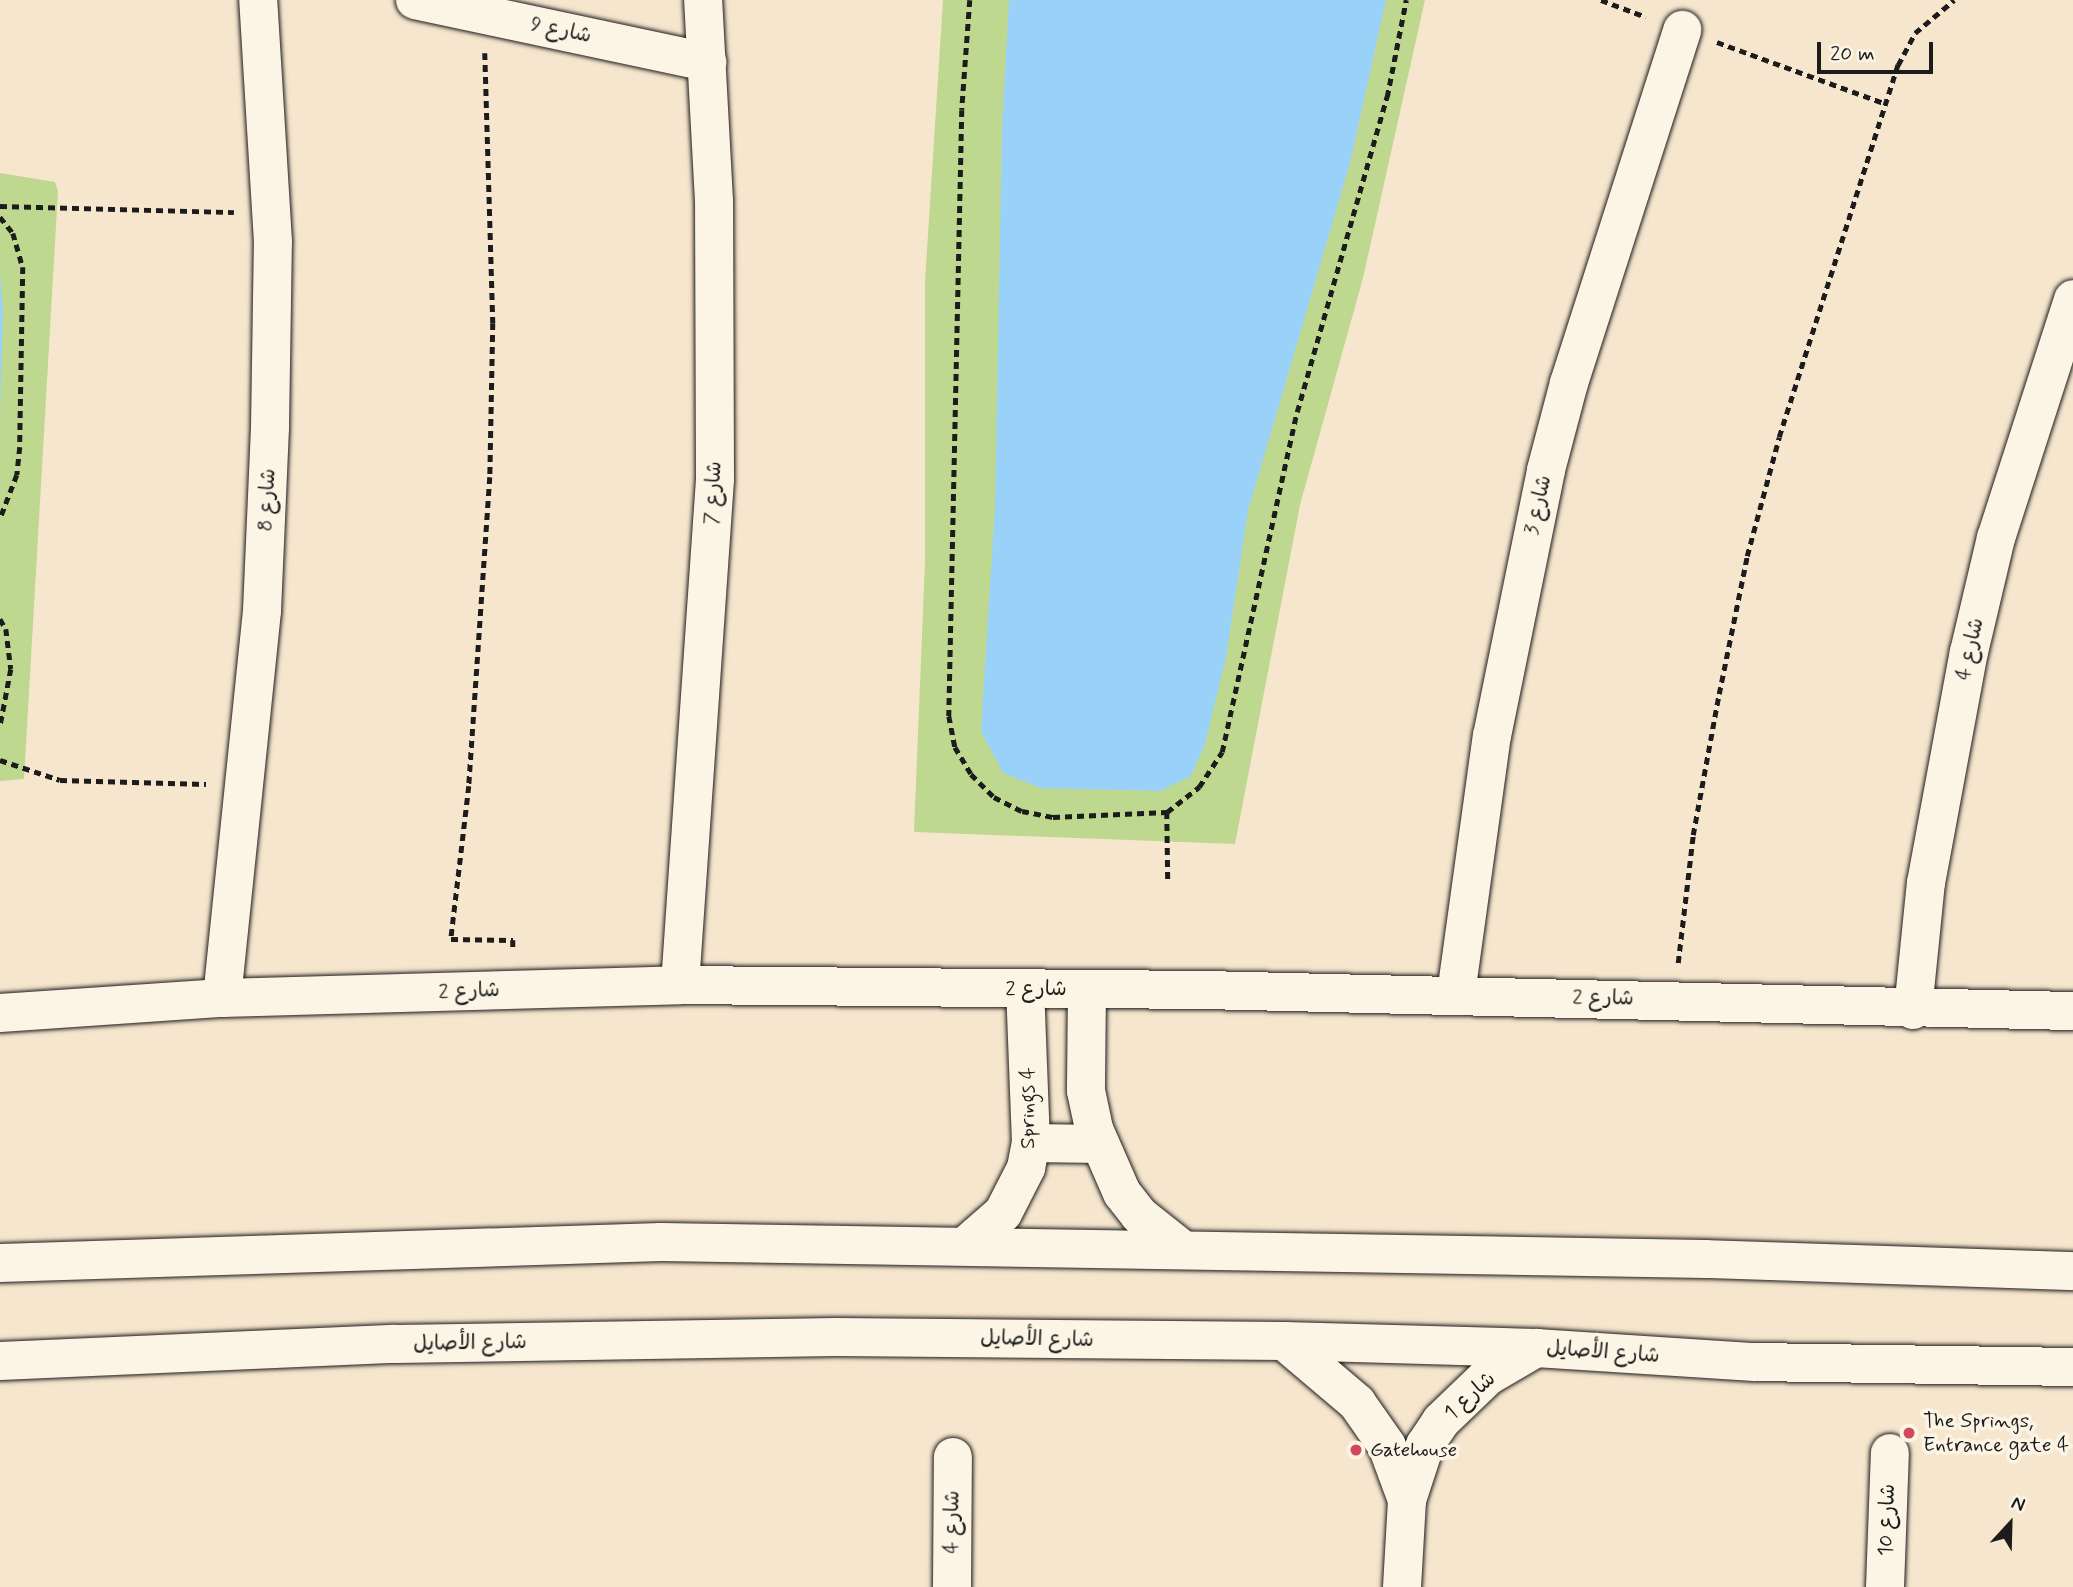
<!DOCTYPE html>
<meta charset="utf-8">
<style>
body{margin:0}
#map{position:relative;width:2073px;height:1587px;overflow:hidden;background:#f7e6ce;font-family:Mynerve,"Playpen Sans Arabic",sans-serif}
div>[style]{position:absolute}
.green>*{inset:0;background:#bfd88f}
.water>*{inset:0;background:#99d1f8}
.path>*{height:4.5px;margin-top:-2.25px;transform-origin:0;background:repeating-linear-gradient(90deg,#1c1c1c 0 7px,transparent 0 12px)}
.roads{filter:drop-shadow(0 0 2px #1c1c1c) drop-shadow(0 0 2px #1c1c1c)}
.minor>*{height:38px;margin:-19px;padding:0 19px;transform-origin:19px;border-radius:19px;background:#fcf5e5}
.secondary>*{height:38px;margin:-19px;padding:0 19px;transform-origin:19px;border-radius:19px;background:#fcf5e5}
.dots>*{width:19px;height:19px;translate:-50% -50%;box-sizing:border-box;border:4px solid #fcf5e5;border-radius:50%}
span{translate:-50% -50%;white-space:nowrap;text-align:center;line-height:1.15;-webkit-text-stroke:7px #fcf5e5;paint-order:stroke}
.street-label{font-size:21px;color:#1c1c1c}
.poi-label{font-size:21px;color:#1c1c1c}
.left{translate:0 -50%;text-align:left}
.north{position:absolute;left:1975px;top:1489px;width:70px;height:70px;-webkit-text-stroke:5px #fcf5e5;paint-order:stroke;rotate:22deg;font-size:19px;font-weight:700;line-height:28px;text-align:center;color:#1c1c1c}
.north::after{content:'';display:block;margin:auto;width:24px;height:32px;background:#1c1c1c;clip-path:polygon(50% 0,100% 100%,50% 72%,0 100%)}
.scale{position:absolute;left:1817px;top:42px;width:116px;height:32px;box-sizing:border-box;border:4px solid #1c1c1c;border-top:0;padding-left:9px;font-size:21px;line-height:24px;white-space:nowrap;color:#1c1c1c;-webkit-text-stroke:5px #fcf5e5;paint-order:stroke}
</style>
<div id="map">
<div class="green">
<div style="clip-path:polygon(943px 0,1425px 0,1363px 278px,1300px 505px,1235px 844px,914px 832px,925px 561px,925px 281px)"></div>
<div style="clip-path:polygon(0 173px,55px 182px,58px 191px,24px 779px,0 781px)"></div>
</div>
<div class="water">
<div style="clip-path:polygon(1009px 0,1386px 0,1350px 163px,1248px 511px,1226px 657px,1205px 744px,1191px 776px,1160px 791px,1041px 788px,1003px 773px,981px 731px,995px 507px,1002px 130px)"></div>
<div style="clip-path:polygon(0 271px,3px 314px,0 416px)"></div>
</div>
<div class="path">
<div style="left:970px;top:0;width:110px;rotate:94.2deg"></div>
<div style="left:962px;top:110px;width:606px;rotate:91.23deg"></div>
<div style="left:949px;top:716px;width:32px;rotate:79deg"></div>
<div style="left:955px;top:747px;width:31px;rotate:59deg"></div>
<div style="left:971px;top:774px;width:33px;rotate:45deg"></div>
<div style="left:994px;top:797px;width:31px;rotate:27deg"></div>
<div style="left:1022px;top:811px;width:32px;rotate:11deg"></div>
<div style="left:1053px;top:817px;width:114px;rotate:-2.5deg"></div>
<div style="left:1167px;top:812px;width:41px;rotate:-38deg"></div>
<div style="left:1199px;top:787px;width:42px;rotate:-56.7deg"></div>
<div style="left:1222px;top:752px;width:348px;rotate:-77.6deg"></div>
<div style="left:1297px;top:412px;width:328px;rotate:-74.1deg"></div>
<div style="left:1387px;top:97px;width:99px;rotate:-78.9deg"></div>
<div style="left:1601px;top:0;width:48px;rotate:20.7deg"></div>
<div style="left:1717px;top:42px;width:178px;rotate:20.1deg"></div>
<div style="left:485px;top:53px;width:270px;rotate:88.3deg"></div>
<div style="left:493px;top:323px;width:154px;rotate:91.1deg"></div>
<div style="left:490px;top:477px;width:310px;rotate:93.9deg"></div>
<div style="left:469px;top:786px;width:154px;rotate:96.7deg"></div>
<div style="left:451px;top:939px;width:62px;rotate:0.9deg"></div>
<div style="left:513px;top:940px;width:10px;rotate:90deg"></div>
<div style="left:0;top:206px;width:234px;rotate:1.5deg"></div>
<div style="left:0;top:217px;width:21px;rotate:51deg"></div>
<div style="left:13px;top:233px;width:35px;rotate:74deg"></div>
<div style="left:23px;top:267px;width:180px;rotate:91deg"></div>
<div style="left:20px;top:447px;width:28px;rotate:96deg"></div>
<div style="left:17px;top:475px;width:47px;rotate:111.1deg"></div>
<div style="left:0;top:619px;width:12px;rotate:59deg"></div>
<div style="left:6px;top:629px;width:40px;rotate:82.9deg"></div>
<div style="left:11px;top:669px;width:59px;rotate:100.7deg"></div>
<div style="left:0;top:760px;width:63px;rotate:18.4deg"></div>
<div style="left:60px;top:780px;width:146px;rotate:1.6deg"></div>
<div style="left:1167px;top:812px;width:68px;rotate:89.2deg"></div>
<div style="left:1678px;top:963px;width:129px;rotate:-83.3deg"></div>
<div style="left:1693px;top:835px;width:143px;rotate:-79.6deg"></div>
<div style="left:1719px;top:694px;width:141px;rotate:-78.5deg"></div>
<div style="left:1747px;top:556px;width:123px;rotate:-74.9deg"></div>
<div style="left:1779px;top:437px;width:391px;rotate:-72.3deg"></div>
<div style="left:1898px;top:65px;width:36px;rotate:-62deg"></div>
<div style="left:1915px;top:33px;width:51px;rotate:-40.2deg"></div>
</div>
<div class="roads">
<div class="minor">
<div style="left:415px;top:0;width:299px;rotate:12deg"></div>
<div style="left:680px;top:985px;width:507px;rotate:-86.04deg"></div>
<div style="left:715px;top:479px;width:278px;rotate:-90.2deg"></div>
<div style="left:714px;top:201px;width:201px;rotate:-93.1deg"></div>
<div style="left:1087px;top:989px;width:102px;rotate:90.6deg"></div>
<div style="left:1086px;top:1091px;width:39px;rotate:78deg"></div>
<div style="left:1094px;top:1129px;width:70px;rotate:66.4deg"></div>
<div style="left:1122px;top:1193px;width:28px;rotate:52deg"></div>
<div style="left:1139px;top:1215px;width:55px;rotate:38.3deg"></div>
<div style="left:1456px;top:994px;width:260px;rotate:-82.1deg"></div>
<div style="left:1492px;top:736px;width:271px;rotate:-78.5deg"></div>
<div style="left:1546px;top:470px;width:90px;rotate:-75.2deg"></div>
<div style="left:1569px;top:383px;width:371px;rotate:-72.2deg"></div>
<div style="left:222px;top:998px;width:389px;rotate:-84.1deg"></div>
<div style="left:262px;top:611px;width:184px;rotate:-87.5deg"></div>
<div style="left:270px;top:427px;width:185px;rotate:-89.1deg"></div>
<div style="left:273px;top:242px;width:242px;rotate:-93.5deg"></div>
<div style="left:1913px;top:1010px;width:128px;rotate:-84.2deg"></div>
<div style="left:1926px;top:883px;width:235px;rotate:-79.5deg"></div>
<div style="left:1969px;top:652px;width:117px;rotate:-76.7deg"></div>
<div style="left:1996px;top:538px;width:251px;rotate:-72.1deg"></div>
<div style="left:0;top:1013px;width:223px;rotate:-3.9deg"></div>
<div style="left:222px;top:998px;width:458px;rotate:-1.6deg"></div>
<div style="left:680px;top:985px;width:525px;rotate:0.55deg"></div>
<div style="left:1205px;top:990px;width:868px;rotate:1.39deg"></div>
<div style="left:1031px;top:1143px;width:69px;rotate:0.8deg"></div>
<div style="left:965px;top:1246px;width:50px;rotate:-41deg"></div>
<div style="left:1003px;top:1213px;width:51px;rotate:-62.9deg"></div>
<div style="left:1026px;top:1168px;width:25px;rotate:-79deg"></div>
<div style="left:1031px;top:1143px;width:154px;rotate:-92.2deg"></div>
<div style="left:1284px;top:1341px;width:96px;rotate:40.3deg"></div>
<div style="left:1357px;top:1403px;width:52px;rotate:55.1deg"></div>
<div style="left:1387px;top:1446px;width:58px;rotate:69.7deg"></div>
<div style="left:952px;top:1587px;width:130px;rotate:-89.6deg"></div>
<div style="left:1402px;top:1587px;width:87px;rotate:-86.7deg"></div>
<div style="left:1407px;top:1500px;width:58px;rotate:-71.9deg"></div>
<div style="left:1425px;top:1445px;width:29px;rotate:-56deg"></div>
<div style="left:1441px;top:1421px;width:65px;rotate:-43.8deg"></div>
<div style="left:1488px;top:1376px;width:56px;rotate:-30.3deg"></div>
<div style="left:1885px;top:1587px;width:134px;rotate:-87.9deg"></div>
</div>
<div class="secondary">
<div style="left:0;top:1263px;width:661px;rotate:-1.82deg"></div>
<div style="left:661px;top:1242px;width:1045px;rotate:0.93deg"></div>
<div style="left:1706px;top:1259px;width:367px;rotate:1.9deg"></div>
<div style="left:0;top:1361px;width:395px;rotate:-2.5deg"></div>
<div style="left:395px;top:1344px;width:441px;rotate:-0.9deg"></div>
<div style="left:836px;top:1337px;width:448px;rotate:0.5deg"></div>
<div style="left:1284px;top:1341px;width:252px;rotate:1.6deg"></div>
<div style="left:1536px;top:1348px;width:219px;rotate:3.7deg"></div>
<div style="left:1755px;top:1362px;width:318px;rotate:0.9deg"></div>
</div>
</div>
<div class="dots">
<div style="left:1909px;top:1433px;background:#d1495b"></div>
<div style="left:1356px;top:1450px;background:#d1495b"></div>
</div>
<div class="street-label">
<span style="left:561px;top:30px;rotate:12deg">شارع 9</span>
<span style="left:713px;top:493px;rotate:-87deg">شارع 7</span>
<span style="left:267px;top:500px;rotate:-87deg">شارع 8</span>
<span style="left:1538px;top:505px;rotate:-77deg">شارع 3</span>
<span style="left:1970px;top:649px;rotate:-77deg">شارع 4</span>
<span style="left:1036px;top:989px">شارع 2</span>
<span style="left:469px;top:991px;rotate:-2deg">شارع 2</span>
<span style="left:1603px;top:998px;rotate:1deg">شارع 2</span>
<span style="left:1028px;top:1108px;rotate:-90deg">Springs 4</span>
<span style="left:1037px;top:1339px;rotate:1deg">شارع الأصايل</span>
<span style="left:470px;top:1343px;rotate:-1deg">شارع الأصايل</span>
<span style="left:1603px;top:1352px;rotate:4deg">شارع الأصايل</span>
<span style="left:1470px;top:1396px;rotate:-42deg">شارع 1</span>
<span style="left:1887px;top:1520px;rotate:-88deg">شارع 10</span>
<span style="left:952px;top:1522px;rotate:-89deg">شارع 4</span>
</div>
<div class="poi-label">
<span class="left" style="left:1923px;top:1433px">The Springs,<br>Entrance gate 4</span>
<span class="left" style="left:1370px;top:1450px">Gatehouse</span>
</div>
<div class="north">N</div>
<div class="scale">20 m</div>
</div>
